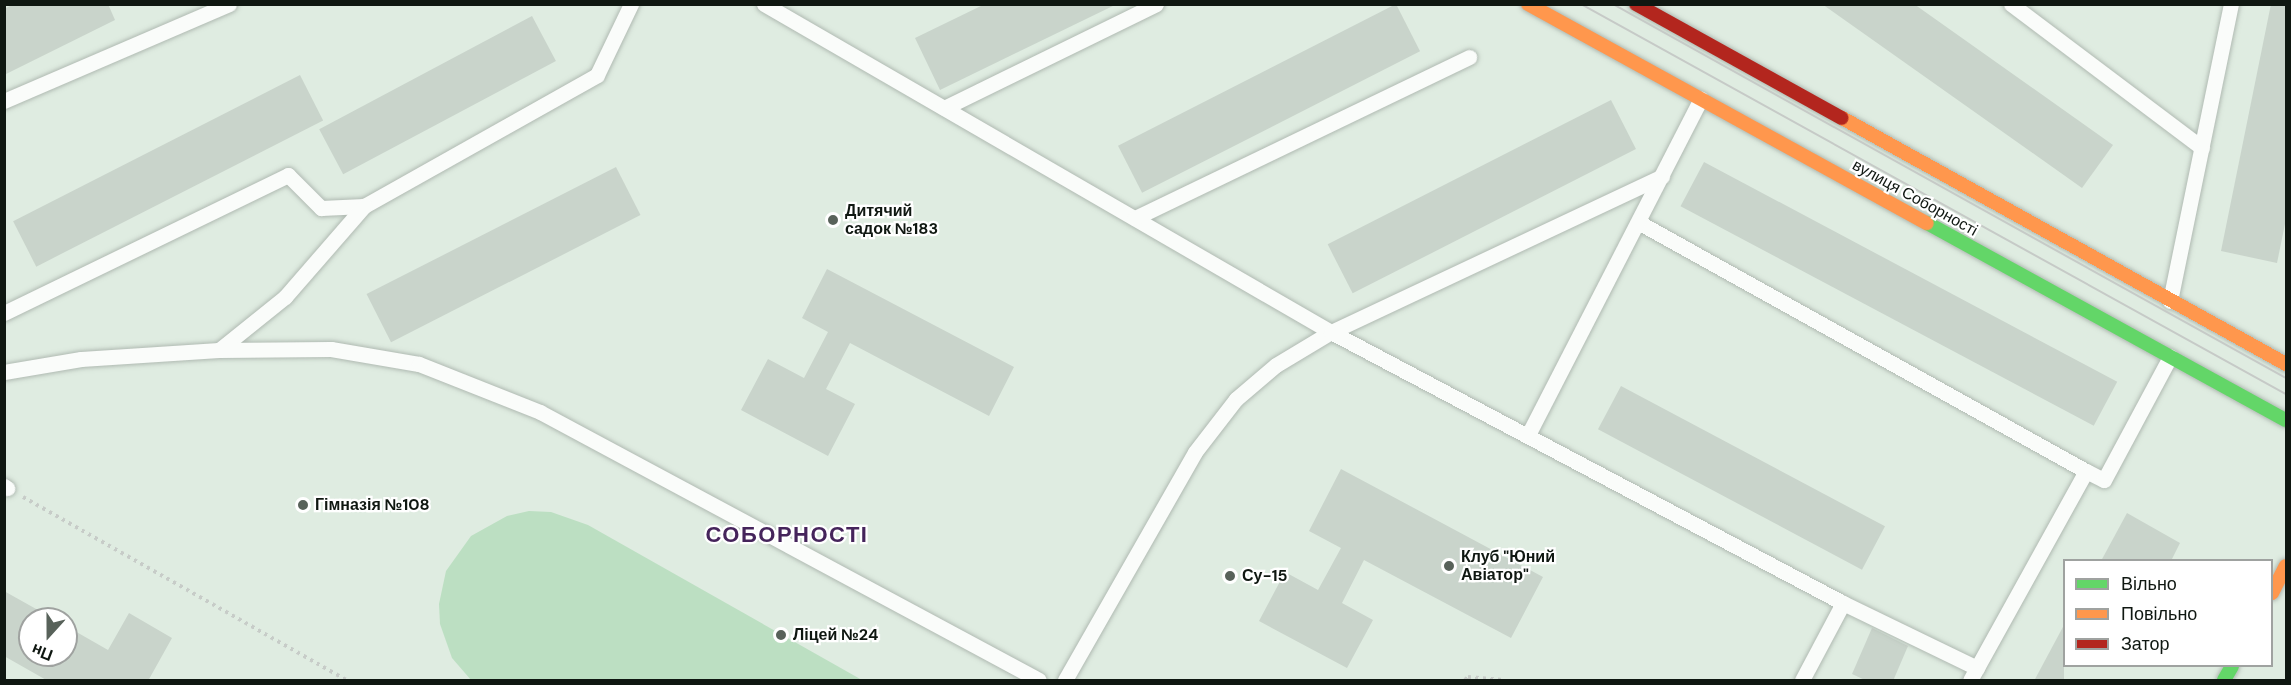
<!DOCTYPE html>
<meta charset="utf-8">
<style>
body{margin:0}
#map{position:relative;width:2291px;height:685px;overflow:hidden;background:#dfece1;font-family:"DM Sans",sans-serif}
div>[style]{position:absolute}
.green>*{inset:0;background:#bcdfc2}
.building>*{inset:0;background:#c9d4cb;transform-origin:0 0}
.path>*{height:4px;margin-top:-2px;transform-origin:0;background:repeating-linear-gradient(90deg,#c7ccc8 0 3px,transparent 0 7.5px)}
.roads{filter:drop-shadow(0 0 2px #b0bab2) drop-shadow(0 0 2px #b0bab2)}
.lane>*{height:15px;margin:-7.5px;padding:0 7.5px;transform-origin:7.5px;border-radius:7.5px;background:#fafcfa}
.fast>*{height:14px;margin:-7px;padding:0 7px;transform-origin:7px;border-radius:7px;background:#63d668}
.slow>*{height:14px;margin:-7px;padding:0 7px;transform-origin:7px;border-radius:7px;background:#ff974d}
.jam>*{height:14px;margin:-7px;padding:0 7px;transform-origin:7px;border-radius:7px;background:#b3261e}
.tram>*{height:1.5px;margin:-0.75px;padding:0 0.75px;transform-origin:0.75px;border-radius:0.75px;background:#c6cac7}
.dots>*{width:16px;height:16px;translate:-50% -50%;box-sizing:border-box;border:3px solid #fff;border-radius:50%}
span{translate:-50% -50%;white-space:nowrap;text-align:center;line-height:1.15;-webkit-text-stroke:4.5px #fff;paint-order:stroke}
.street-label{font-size:16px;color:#0f1711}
.poi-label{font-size:16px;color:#0f1711;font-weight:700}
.left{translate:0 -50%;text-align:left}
.district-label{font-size:22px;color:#45245b;font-weight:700;letter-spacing:1.5px}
.frame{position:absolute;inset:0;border:6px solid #0f1711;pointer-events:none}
.legend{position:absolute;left:2063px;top:559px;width:210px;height:108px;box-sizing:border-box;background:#fff;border:2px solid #9fa2a0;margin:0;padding:8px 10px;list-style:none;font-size:18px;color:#0f1711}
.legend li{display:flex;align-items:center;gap:12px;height:30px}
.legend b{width:30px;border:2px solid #9fa2a0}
.north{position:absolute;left:18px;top:607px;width:60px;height:60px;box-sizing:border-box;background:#fff;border:2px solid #9fa2a0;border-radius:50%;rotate:201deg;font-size:16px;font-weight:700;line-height:24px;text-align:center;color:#0f1711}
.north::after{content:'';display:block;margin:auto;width:21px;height:27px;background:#58625a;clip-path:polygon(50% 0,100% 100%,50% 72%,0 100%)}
</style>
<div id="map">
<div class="green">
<div style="clip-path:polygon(529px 511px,551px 512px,588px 525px,862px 680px,471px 680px,452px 658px,440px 624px,439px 604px,446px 571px,471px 536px,507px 516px)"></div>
</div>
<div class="building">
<div style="clip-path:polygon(14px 4px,108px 4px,115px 20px,4px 75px,4px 9px)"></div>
<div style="clip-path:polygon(985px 4px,1117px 4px,940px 90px,915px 38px)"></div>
<div style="left:1396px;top:4px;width:53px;height:312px;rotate:63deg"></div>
<div style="clip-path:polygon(1822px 4px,1914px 4px,2113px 145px,2082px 188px)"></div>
<div style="clip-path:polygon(2271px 4px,2286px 4px,2286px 219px,2277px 263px,2221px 251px)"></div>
<div style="left:532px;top:16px;width:51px;height:241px;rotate:62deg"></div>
<div style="left:300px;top:75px;width:51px;height:322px;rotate:63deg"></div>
<div style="left:1611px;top:100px;width:55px;height:318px;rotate:63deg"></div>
<div style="left:1704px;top:162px;width:468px;height:50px;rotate:28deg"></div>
<div style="left:616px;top:167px;width:54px;height:280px;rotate:63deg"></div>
<div style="clip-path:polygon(827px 269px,1014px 367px,989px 416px,850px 343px,826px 389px,855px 404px,828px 456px,741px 410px,768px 359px,804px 378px,828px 332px,802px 318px)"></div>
<div style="left:1621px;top:386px;width:299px;height:49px;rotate:28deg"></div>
<div style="clip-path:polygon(1341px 469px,1543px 577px,1511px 638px,1364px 560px,1342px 603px,1373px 620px,1347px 668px,1259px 621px,1285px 572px,1318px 590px,1341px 548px,1309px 531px)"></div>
<div style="clip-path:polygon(2127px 513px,2180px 543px,2171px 561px,2101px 561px)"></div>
<div style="clip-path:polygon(4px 591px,54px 619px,30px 619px,30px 655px,66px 655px,66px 626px,108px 650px,129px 613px,172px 638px,148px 681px,48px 681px,4px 656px)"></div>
<div style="clip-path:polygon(2064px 625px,2064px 681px,2034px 681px)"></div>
<div style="clip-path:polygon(1872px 628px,1908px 646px,1893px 681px,1867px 681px,1852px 674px)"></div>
</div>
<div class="path">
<div style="left:23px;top:497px;width:371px;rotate:29.5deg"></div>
<div style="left:1465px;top:680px;width:4px;rotate:-45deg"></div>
<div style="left:1468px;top:677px;width:35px;rotate:5deg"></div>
</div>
<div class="roads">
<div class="lane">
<div style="left:764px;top:4px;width:655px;rotate:30.05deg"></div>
<div style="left:1331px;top:332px;width:366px;rotate:-25.2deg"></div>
<div style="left:2011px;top:4px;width:239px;rotate:37deg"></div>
<div style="left:4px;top:101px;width:245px;rotate:-23.3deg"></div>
<div style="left:944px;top:108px;width:236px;rotate:-26.1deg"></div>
<div style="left:1135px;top:218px;width:371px;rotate:-25.7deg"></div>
<div style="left:1638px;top:222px;width:513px;rotate:29.07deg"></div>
<div style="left:2086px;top:471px;width:239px;rotate:119deg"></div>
<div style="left:2170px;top:301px;width:303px;rotate:-78.4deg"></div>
<div style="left:4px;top:313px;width:316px;rotate:-25.9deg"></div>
<div style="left:288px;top:175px;width:47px;rotate:45deg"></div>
<div style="left:321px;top:208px;width:43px;rotate:-2.7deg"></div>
<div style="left:364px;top:206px;width:267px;rotate:-29.3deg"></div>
<div style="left:597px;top:75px;width:79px;rotate:-64.4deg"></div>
<div style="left:219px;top:350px;width:85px;rotate:-38.8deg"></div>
<div style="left:285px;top:297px;width:121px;rotate:-49deg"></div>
<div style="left:4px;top:372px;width:78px;rotate:-9.6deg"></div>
<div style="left:81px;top:359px;width:138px;rotate:-3.7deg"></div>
<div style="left:219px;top:350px;width:112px;rotate:-0.5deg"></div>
<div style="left:331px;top:349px;width:89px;rotate:9.7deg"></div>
<div style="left:419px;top:364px;width:130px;rotate:21.6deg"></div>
<div style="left:540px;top:412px;width:566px;rotate:28.24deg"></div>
<div style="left:1528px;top:435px;width:378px;rotate:-62.8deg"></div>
<div style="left:2086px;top:471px;width:20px;rotate:27deg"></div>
<div style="left:2104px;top:480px;width:140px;rotate:-61.8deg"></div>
<div style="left:4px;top:486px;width:4px;rotate:34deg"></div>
<div style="left:1843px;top:603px;width:149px;rotate:25.9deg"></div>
<div style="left:1065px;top:680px;width:262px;rotate:-60.3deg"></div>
<div style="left:1195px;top:452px;width:67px;rotate:-52.3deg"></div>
<div style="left:1236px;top:399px;width:52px;rotate:-40.4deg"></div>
<div style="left:1276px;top:365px;width:64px;rotate:-31deg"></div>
<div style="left:1331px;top:332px;width:579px;rotate:27.89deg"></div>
<div style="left:1843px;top:603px;width:87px;rotate:118deg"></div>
</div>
<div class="fast">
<div style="left:1927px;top:223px;width:409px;rotate:28.8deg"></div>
<div style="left:2224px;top:680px;width:16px;rotate:-60deg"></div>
</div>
<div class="slow">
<div style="left:1528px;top:4px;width:455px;rotate:28.8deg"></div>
<div style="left:1842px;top:118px;width:508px;rotate:28.99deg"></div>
<div style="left:2272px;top:593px;width:30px;rotate:-63deg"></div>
</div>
<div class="jam">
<div style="left:1636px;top:4px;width:235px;rotate:29deg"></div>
</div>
</div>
<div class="tram">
<div style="left:1581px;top:4px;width:806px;rotate:28.95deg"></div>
<div style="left:1613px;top:4px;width:770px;rotate:29.06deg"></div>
</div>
<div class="dots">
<div style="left:833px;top:220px;background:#58625a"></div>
<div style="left:303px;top:505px;background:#58625a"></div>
<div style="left:1449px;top:566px;background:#58625a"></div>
<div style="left:1230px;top:576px;background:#58625a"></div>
<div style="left:781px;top:635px;background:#58625a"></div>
</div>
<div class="street-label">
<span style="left:1915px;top:198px;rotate:29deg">вулиця Соборності</span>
</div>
<div class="poi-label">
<span class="left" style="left:845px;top:220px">Дитячий<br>садок №183</span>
<span class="left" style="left:315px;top:505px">Гімназія №108</span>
<span class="left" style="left:1461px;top:566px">Клуб "Юний<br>Авіатор"</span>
<span class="left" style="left:1242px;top:576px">Су-15</span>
<span class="left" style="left:793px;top:635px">Ліцей №24</span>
</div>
<div class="district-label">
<span style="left:787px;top:535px">СОБОРНОСТІ</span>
</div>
<div class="frame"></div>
<ul class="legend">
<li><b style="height:8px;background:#63d668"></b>Вільно</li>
<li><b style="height:8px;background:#ff974d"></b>Повільно</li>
<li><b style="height:8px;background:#b3261e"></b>Затор</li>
</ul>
<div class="north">Пн</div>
</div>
